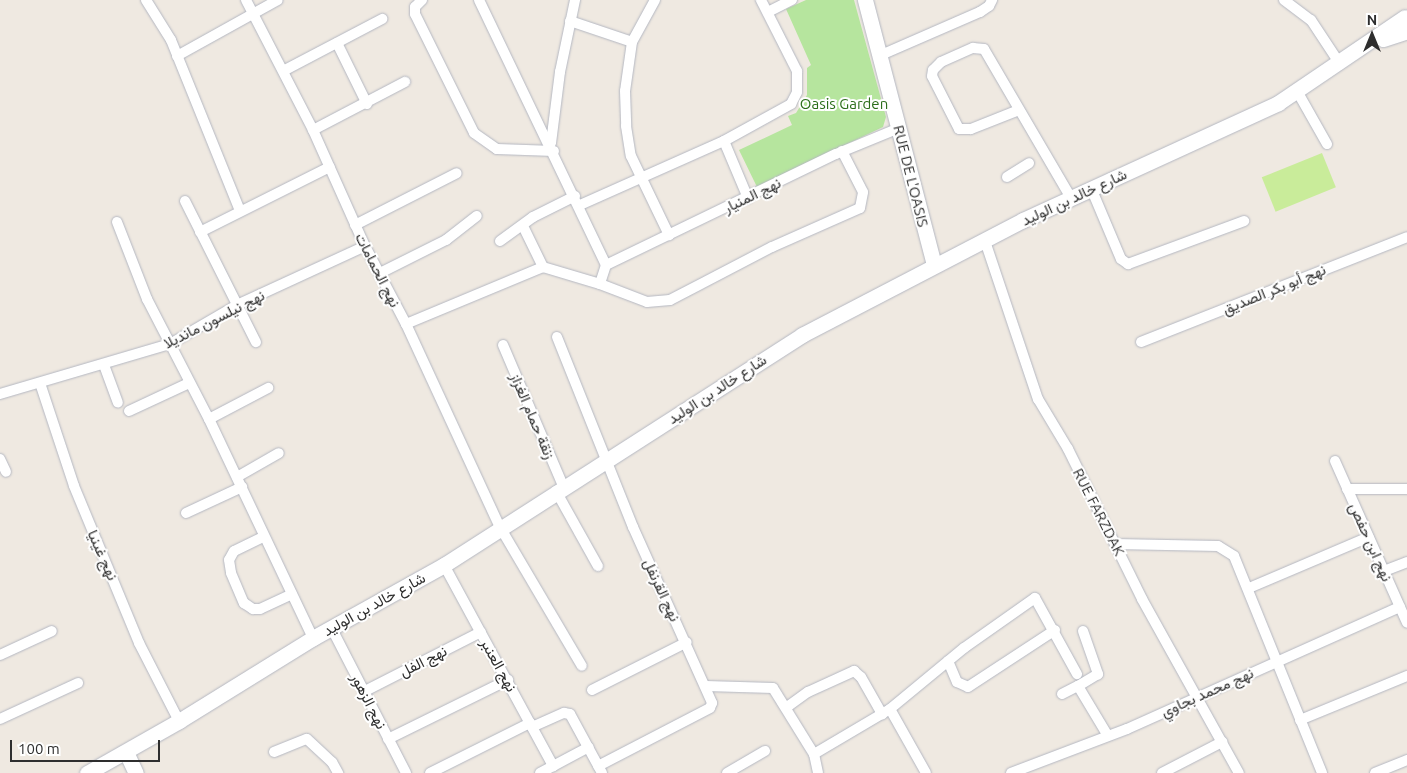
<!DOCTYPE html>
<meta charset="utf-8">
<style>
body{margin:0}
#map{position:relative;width:1407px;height:773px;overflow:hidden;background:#efe9e1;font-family:Ubuntu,Vazirmatn,sans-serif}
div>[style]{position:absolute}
.green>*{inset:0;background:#b6e59e}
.pitch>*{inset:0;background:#c9ec9a;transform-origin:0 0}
.roads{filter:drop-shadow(0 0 1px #b4b7c1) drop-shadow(0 0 1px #b4b7c1)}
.street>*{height:10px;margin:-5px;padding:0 5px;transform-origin:5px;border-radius:5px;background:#fff}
.secondary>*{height:15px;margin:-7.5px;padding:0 7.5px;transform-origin:7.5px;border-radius:7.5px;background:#fff}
span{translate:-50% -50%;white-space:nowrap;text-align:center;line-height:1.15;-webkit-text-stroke:4px #fff;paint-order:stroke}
.park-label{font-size:15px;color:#2c6e1b}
.street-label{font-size:15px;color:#2e2e2e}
.north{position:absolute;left:1347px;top:10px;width:50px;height:50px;-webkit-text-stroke:4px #fff;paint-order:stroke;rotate:0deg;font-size:14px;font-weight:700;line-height:20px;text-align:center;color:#2e2e2e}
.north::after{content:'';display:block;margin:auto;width:18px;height:22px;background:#2e2e2e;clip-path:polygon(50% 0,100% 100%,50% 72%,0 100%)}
.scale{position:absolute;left:10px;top:740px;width:150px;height:22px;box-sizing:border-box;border:2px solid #2e2e2e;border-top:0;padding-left:6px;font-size:15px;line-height:18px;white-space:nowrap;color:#2e2e2e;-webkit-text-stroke:4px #fff;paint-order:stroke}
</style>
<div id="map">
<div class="green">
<div style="clip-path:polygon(806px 0,854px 0,886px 117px,883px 127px,757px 187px,739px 150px,792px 125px,788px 116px,796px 113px,807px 95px,807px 68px,811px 65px,786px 9px)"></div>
</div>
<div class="pitch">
<div style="left:1322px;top:153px;width:37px;height:65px;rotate:68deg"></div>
</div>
<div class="roads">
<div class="street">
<div style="left:146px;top:0;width:47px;rotate:58deg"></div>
<div style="left:171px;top:40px;width:184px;rotate:68deg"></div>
<div style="left:246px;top:0;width:146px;rotate:62.7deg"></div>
<div style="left:313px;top:130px;width:127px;rotate:65.9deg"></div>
<div style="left:365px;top:246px;width:88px;rotate:62.3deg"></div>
<div style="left:406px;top:324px;width:224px;rotate:65.2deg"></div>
<div style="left:500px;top:527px;width:161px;rotate:59.5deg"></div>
<div style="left:422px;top:0;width:10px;rotate:135deg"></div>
<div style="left:415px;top:7px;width:7px;rotate:90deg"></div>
<div style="left:415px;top:14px;width:133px;rotate:63.6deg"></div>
<div style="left:474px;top:133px;width:28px;rotate:35deg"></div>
<div style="left:497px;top:149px;width:57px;rotate:2deg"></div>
<div style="left:479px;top:0;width:294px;rotate:64.4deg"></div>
<div style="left:606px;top:265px;width:20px;rotate:108deg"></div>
<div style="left:655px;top:0;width:48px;rotate:118.7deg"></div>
<div style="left:632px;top:42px;width:49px;rotate:98.1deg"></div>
<div style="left:625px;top:91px;width:35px;rotate:88deg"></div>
<div style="left:626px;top:126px;width:30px;rotate:81deg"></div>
<div style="left:631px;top:156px;width:88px;rotate:64.3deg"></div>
<div style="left:1284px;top:0;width:34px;rotate:37deg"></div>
<div style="left:1311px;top:20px;width:53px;rotate:56.6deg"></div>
<div style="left:768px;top:12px;width:27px;rotate:-27deg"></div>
<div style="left:570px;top:21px;width:65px;rotate:18.7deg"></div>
<div style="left:337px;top:43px;width:68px;rotate:63.8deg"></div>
<div style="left:881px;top:55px;width:108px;rotate:-23.5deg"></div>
<div style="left:980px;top:12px;width:11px;rotate:-34deg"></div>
<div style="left:989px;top:6px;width:7px;rotate:-63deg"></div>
<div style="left:177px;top:56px;width:115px;rotate:-29deg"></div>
<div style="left:285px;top:70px;width:110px;rotate:-27.7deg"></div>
<div style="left:1297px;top:91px;width:61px;rotate:60.5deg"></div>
<div style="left:1019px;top:110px;width:52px;rotate:158.4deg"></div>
<div style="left:971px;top:129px;width:12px;rotate:180deg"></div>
<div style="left:959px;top:129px;width:59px;rotate:-117deg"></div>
<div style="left:932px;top:76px;width:6px;rotate:-81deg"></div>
<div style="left:933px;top:70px;width:11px;rotate:-45deg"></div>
<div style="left:941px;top:62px;width:35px;rotate:-24deg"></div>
<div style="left:973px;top:48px;width:11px;rotate:5deg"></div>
<div style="left:984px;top:49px;width:173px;rotate:59.7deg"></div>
<div style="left:313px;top:130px;width:104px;rotate:-27.6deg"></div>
<div style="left:724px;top:141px;width:62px;rotate:67.2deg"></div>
<div style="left:551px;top:143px;width:72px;rotate:-82.8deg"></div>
<div style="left:560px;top:72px;width:74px;rotate:-78.2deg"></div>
<div style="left:1007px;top:177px;width:26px;rotate:-32deg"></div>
<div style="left:1091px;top:188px;width:77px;rotate:67.1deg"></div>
<div style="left:1121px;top:259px;width:9px;rotate:36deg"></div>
<div style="left:1128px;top:264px;width:124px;rotate:-20.3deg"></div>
<div style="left:185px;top:201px;width:158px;rotate:63.3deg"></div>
<div style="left:580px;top:205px;width:158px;rotate:-24deg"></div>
<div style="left:724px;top:141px;width:77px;rotate:-28.9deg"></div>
<div style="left:791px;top:104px;width:13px;rotate:-63deg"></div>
<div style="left:797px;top:92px;width:21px;rotate:-90deg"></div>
<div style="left:797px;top:71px;width:80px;rotate:-116.9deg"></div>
<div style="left:117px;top:222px;width:83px;rotate:68.7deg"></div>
<div style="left:147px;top:299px;width:135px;rotate:62.7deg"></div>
<div style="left:209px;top:419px;width:242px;rotate:64.6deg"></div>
<div style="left:355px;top:225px;width:114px;rotate:-27deg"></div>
<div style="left:523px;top:226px;width:46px;rotate:64deg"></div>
<div style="left:200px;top:232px;width:145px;rotate:-26.6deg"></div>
<div style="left:500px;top:241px;width:41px;rotate:-36deg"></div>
<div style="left:533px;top:217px;width:47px;rotate:-26.6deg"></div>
<div style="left:985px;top:241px;width:167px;rotate:71.5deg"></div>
<div style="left:1038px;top:399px;width:58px;rotate:59deg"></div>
<div style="left:1068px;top:449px;width:167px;rotate:63.7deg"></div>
<div style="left:1142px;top:599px;width:199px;rotate:60.9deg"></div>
<div style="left:606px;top:265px;width:255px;rotate:-25.8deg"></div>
<div style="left:836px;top:154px;width:68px;rotate:-22.4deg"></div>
<div style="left:380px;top:273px;width:74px;rotate:-26.6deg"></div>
<div style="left:446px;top:240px;width:39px;rotate:-38deg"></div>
<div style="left:406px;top:324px;width:148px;rotate:-22.6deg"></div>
<div style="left:543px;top:267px;width:59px;rotate:16.6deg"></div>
<div style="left:600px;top:284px;width:50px;rotate:21deg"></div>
<div style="left:647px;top:302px;width:23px;rotate:-5deg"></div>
<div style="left:670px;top:300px;width:115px;rotate:-27.5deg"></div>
<div style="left:772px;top:247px;width:96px;rotate:-23.9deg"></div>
<div style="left:860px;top:208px;width:16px;rotate:-79deg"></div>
<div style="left:863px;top:192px;width:46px;rotate:-117.1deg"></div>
<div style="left:557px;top:337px;width:205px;rotate:68.2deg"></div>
<div style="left:633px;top:527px;width:193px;rotate:65.8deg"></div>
<div style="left:712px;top:703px;width:5px;rotate:112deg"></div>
<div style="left:710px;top:708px;width:126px;rotate:152.6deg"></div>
<div style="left:1141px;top:342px;width:286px;rotate:-21.5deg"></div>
<div style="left:503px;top:345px;width:153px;rotate:66.9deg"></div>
<div style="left:104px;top:365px;width:40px;rotate:69.8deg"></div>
<div style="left:40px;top:383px;width:108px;rotate:71.7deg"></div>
<div style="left:74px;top:486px;width:170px;rotate:67.5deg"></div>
<div style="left:139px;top:643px;width:88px;rotate:62.9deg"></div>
<div style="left:0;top:394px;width:177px;rotate:-16.4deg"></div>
<div style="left:170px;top:344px;width:78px;rotate:-30.2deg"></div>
<div style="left:237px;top:305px;width:141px;rotate:-24.7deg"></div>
<div style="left:129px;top:411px;width:66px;rotate:-25deg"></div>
<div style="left:209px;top:419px;width:67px;rotate:-27.7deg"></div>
<div style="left:0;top:459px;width:14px;rotate:65deg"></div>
<div style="left:1335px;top:461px;width:177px;rotate:66deg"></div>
<div style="left:237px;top:477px;width:48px;rotate:-29.7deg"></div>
<div style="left:1347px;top:489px;width:60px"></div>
<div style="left:556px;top:491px;width:86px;rotate:60.8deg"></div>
<div style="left:186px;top:513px;width:62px;rotate:-24.9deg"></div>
<div style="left:263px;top:537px;width:32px;rotate:154deg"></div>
<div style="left:234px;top:551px;width:10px;rotate:119deg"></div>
<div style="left:229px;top:560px;width:13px;rotate:81deg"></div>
<div style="left:231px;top:573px;width:33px;rotate:67deg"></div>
<div style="left:244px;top:603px;width:11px;rotate:34deg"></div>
<div style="left:253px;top:609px;width:7px"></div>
<div style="left:260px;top:609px;width:35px;rotate:-25deg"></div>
<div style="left:1115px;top:544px;width:103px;rotate:1.1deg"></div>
<div style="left:1218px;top:546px;width:19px;rotate:32deg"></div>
<div style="left:1234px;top:556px;width:234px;rotate:67.9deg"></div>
<div style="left:444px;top:565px;width:229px;rotate:61.5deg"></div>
<div style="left:1384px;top:571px;width:25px;rotate:-21deg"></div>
<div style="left:1249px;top:588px;width:130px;rotate:-23deg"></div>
<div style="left:332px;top:629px;width:162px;rotate:62.8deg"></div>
<div style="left:1083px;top:631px;width:46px;rotate:70.8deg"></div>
<div style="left:1098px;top:674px;width:23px;rotate:149deg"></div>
<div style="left:1078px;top:686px;width:58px;rotate:59deg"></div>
<div style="left:0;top:655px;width:57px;rotate:-24.8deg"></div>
<div style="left:948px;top:661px;width:23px;rotate:67deg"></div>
<div style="left:957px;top:682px;width:12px;rotate:24deg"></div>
<div style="left:968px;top:687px;width:104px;rotate:-33.2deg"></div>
<div style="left:706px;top:686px;width:67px;rotate:1.7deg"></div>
<div style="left:773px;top:688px;width:78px;rotate:58.2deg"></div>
<div style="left:814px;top:754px;width:19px;rotate:78deg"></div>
<div style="left:592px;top:690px;width:106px;rotate:-26.8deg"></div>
<div style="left:365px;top:691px;width:130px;rotate:-27deg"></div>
<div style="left:1062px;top:694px;width:18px;rotate:-27deg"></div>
<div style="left:787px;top:707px;width:26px;rotate:-36deg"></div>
<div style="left:808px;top:692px;width:51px;rotate:-24.5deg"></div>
<div style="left:854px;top:671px;width:9px;rotate:41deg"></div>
<div style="left:861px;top:677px;width:43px;rotate:60.4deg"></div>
<div style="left:890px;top:709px;width:73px;rotate:60.6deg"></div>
<div style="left:0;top:719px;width:86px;rotate:-24.8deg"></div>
<div style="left:1300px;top:720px;width:116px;rotate:-22.4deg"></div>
<div style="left:532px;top:727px;width:35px;rotate:-24deg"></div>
<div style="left:564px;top:713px;width:6px;rotate:9deg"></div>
<div style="left:570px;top:714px;width:67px;rotate:61.5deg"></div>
<div style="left:388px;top:739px;width:134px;rotate:-26.2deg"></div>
<div style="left:274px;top:752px;width:35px;rotate:-22deg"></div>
<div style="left:307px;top:739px;width:34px;rotate:43deg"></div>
<div style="left:332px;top:762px;width:13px;rotate:61deg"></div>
<div style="left:814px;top:754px;width:88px;rotate:-30.6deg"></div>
<div style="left:890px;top:709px;width:96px;rotate:-39.5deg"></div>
<div style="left:964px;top:648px;width:87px;rotate:-35.2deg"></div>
<div style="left:1035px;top:598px;width:87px;rotate:61.1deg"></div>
<div style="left:430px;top:773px;width:112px;rotate:-26.6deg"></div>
<div style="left:540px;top:773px;width:55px;rotate:-28deg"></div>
<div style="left:727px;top:773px;width:44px;rotate:-30.1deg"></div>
<div style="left:1011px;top:773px;width:124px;rotate:-20.8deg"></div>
<div style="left:1127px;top:729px;width:299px;rotate:-24.1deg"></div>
<div style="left:1162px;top:773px;width:68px;rotate:-27.3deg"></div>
<div style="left:1375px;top:773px;width:35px;rotate:-22deg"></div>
</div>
<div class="secondary">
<div style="left:865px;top:0;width:273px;rotate:75.4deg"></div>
<div style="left:1383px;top:39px;width:25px;rotate:-18deg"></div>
<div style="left:126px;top:752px;width:23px;rotate:65deg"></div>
<div style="left:87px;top:773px;width:106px;rotate:-29.5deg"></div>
<div style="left:179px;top:721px;width:158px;rotate:-31.8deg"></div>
<div style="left:313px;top:638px;width:150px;rotate:-29.1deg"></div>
<div style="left:444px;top:565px;width:426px;rotate:-32.7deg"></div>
<div style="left:802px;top:335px;width:249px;rotate:-27.5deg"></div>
<div style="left:1023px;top:220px;width:281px;rotate:-24.6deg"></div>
<div style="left:1278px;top:103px;width:153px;rotate:-34.1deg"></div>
</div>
</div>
<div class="park-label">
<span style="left:844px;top:104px">Oasis Garden</span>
</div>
<div class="street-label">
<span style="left:911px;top:176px;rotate:76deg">RUE DE L'OASIS</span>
<span style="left:752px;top:195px;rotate:-26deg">نهج المنيار</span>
<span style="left:1074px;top:197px;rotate:-25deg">شارع خالد بن الوليد</span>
<span style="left:378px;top:270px;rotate:63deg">نهج الحمامات</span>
<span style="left:1274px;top:289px;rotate:-22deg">نهج أبو بكر الصديق</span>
<span style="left:214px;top:319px;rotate:-27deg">نهج نيلسون مانديلا</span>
<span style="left:717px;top:389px;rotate:-33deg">شارع خالد بن الوليد</span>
<span style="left:533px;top:416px;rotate:67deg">زنقة حمام الغزاز</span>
<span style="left:1099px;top:512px;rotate:63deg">RUE FARZDAK</span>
<span style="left:1371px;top:542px;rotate:66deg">نهج ابن حفص</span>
<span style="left:103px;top:555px;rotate:66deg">نهج غينيا</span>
<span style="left:662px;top:590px;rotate:65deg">نهج القرنفل</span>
<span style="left:374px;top:604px;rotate:-29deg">شارع خالد بن الوليد</span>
<span style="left:423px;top:661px;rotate:-27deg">نهج الفل</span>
<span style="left:499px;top:665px;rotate:61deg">نهج العنبر</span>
<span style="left:1207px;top:692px;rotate:-24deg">نهج محمد بجاوي</span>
<span style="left:369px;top:701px;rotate:63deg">نهج الزهور</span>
</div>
<div class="north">N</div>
<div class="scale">100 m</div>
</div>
